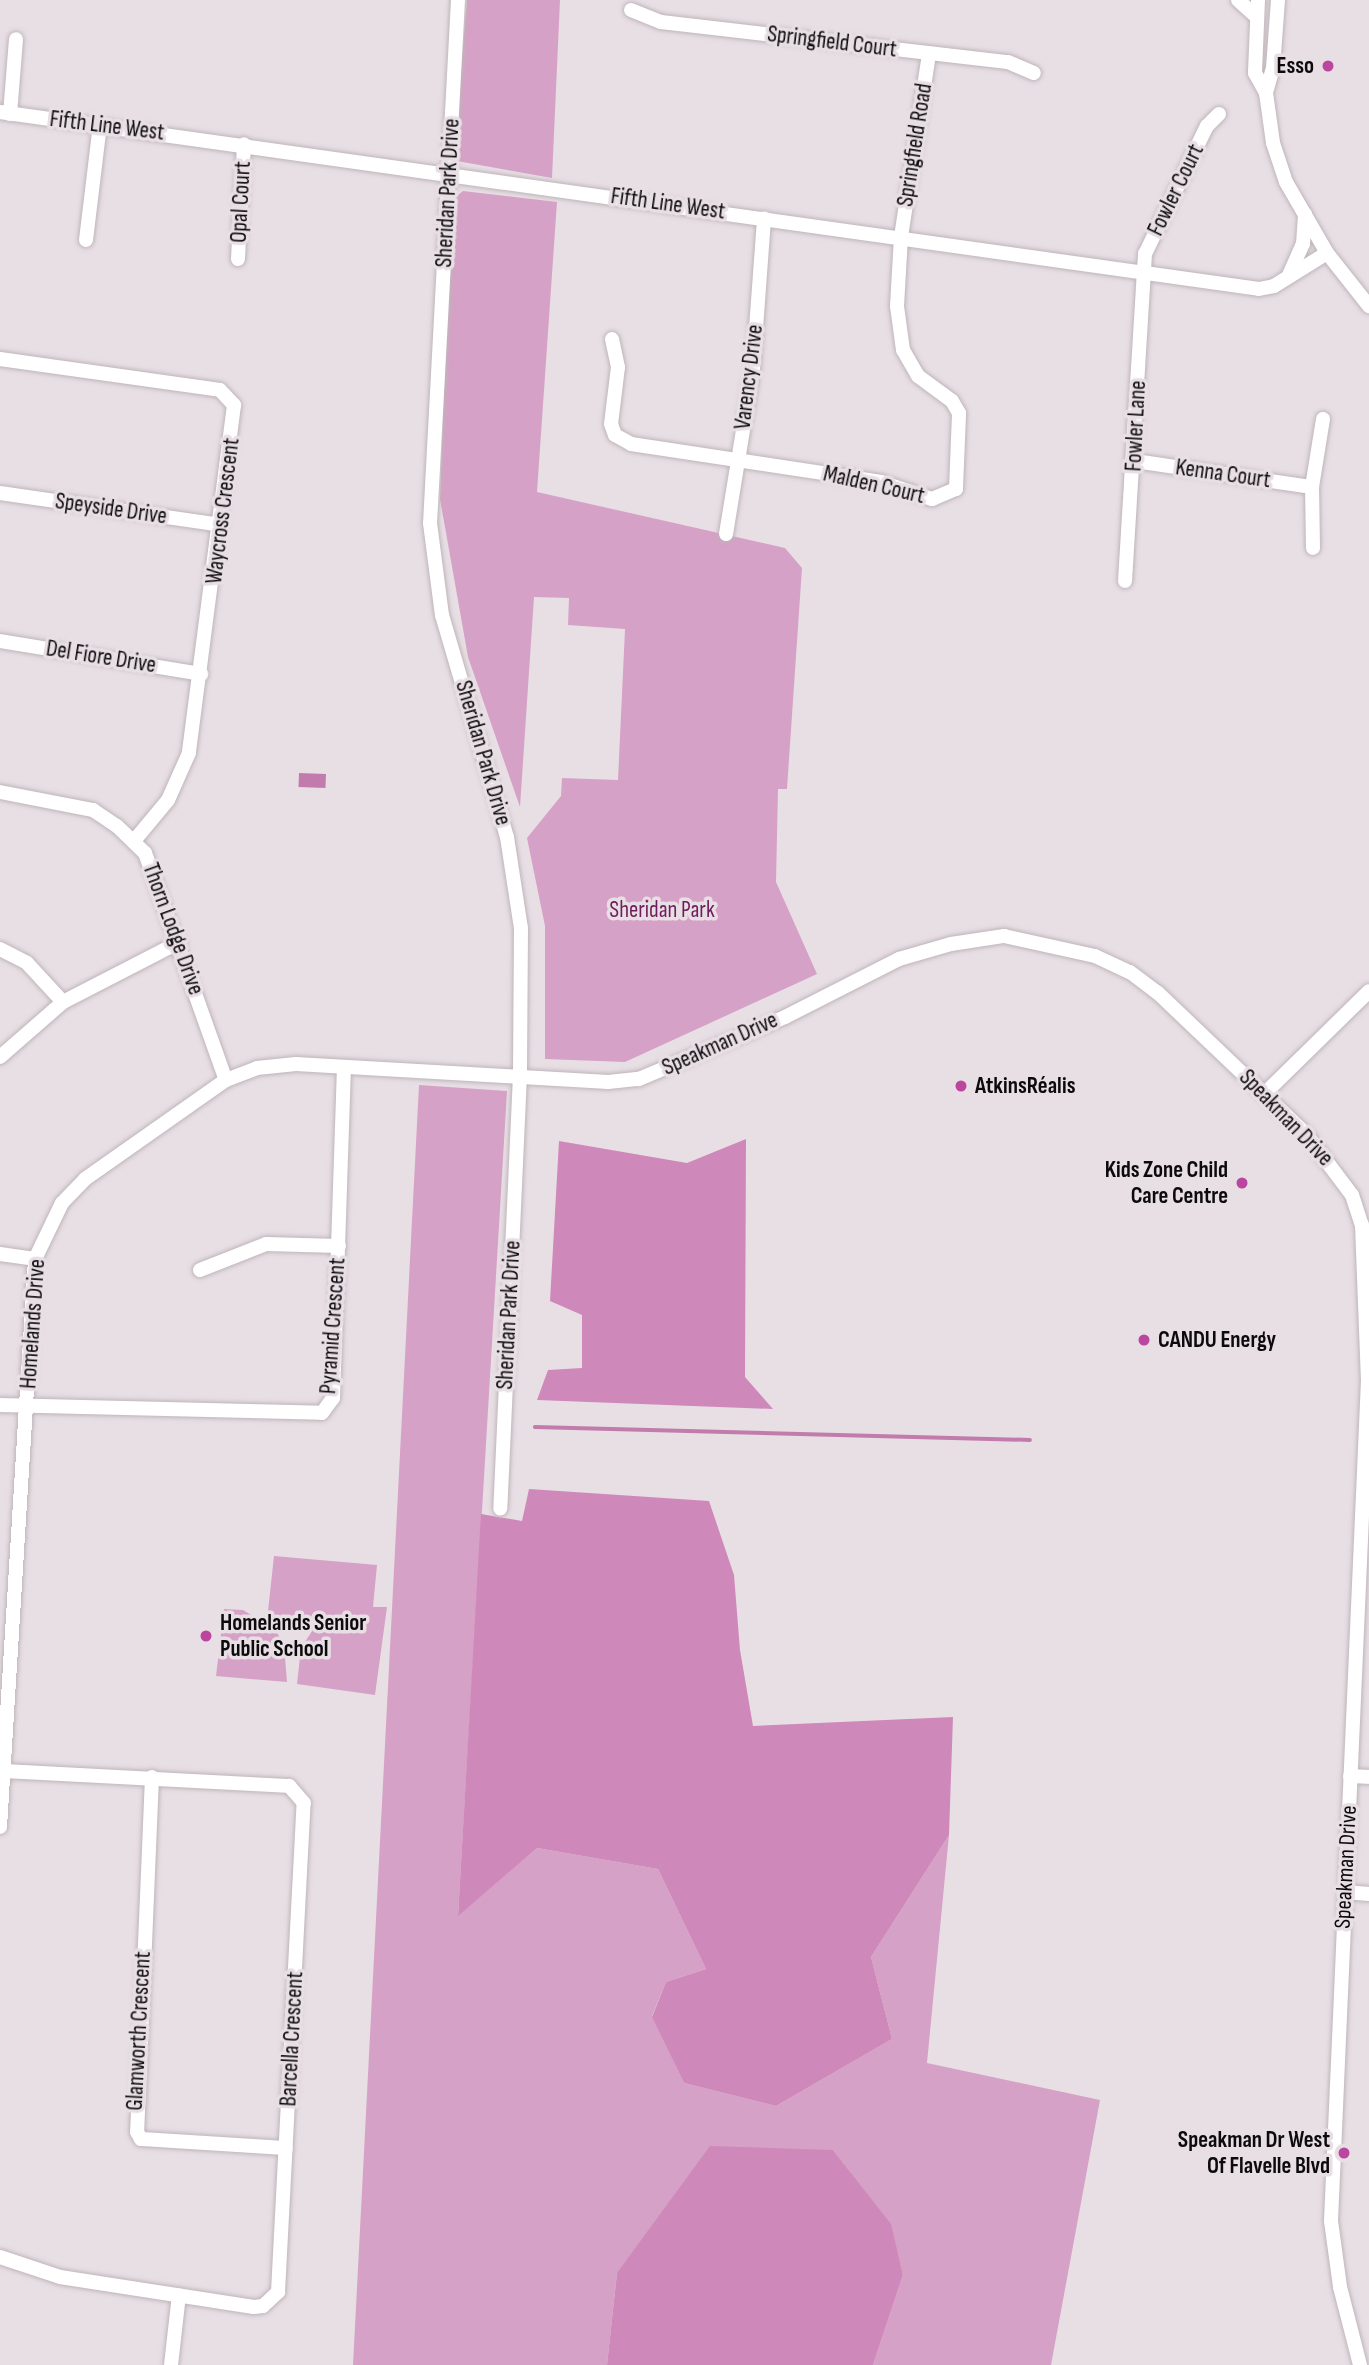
<!DOCTYPE html>
<meta charset="utf-8">
<style>
body{margin:0}
#map{position:relative;width:1369px;height:2365px;overflow:hidden;background:#e8dfe5;font-family:"Sofia Sans Condensed",sans-serif}
div>[style]{position:absolute}
.green>*{inset:0;background:#d6a1c6}
.forest>*{inset:0;background:#cf88ba}
.water>*{inset:0;background:#c17cad;transform-origin:0 0}
.stream>*{height:3.5px;margin:-1.75px;padding:0 1.75px;transform-origin:1.75px;border-radius:1.75px;background:#c17cad}
.roads{filter:drop-shadow(0 0 2px #beb5ba) drop-shadow(0 0 2px #beb5ba)}
.minor>*{height:14px;margin:-7px;padding:0 7px;transform-origin:7px;border-radius:7px;background:#fff}
.dots>*{width:19px;height:19px;translate:-50% -50%;box-sizing:border-box;border:4px solid #e8dfe5;border-radius:50%}
span{translate:-50% -50%;white-space:nowrap;text-align:center;line-height:1.15;-webkit-text-stroke:7px #e8dfe5;paint-order:stroke}
.street-label{font-size:23px;color:#0d0a0c}
.poi-label{font-size:23px;color:#0d0a0c;font-weight:700}
.right{translate:-100% -50%;text-align:right}
.left{translate:0 -50%;text-align:left}
.park-label{font-size:23px;color:#6f1c5d}
</style>
<div id="map">
<div class="green">
<div style="clip-path:polygon(467px 0,560px 0,552px 178px,457px 161px,454px 153px)"></div>
<div style="clip-path:polygon(463px 191px,557px 202px,537px 492px,785px 548px,802px 568px,787px 789px,778px 789px,776px 882px,817px 974px,625px 1062px,545px 1059px,545px 926px,527px 838px,561px 796px,562px 778px,618px 780px,625px 629px,568px 625px,569px 598px,534px 597px,520px 807px,468px 657px,440px 499px,451px 201px)"></div>
<div style="clip-path:polygon(419px 1085px,507px 1091px,458px 1915px,537px 1848px,658px 1869px,706px 1969px,666px 1982px,652px 2016px,684px 2083px,776px 2106px,892px 2039px,871px 1957px,949px 1835px,927px 2063px,1100px 2100px,1051px 2365px,873px 2365px,903px 2275px,890px 2224px,833px 2150px,617px 2273px,607px 2365px,353px 2365px)"></div>
<div style="clip-path:polygon(274px 1556px,377px 1565px,373px 1607px,387px 1607px,375px 1695px,297px 1684px,301px 1648px,316px 1625px,267px 1620px)"></div>
<div style="clip-path:polygon(224px 1609px,243px 1610px,275px 1629px,284px 1645px,287px 1682px,216px 1676px)"></div>
</div>
<div class="forest">
<div style="clip-path:polygon(746px 1139px,745px 1377px,773px 1409px,537px 1400px,548px 1370px,582px 1368px,582px 1315px,550px 1301px,559px 1141px,687px 1163px)"></div>
<div style="clip-path:polygon(529px 1489px,709px 1501px,734px 1575px,740px 1650px,753px 1726px,953px 1717px,949px 1835px,871px 1957px,892px 2039px,776px 2106px,684px 2083px,652px 2017px,666px 1982px,706px 1969px,658px 1869px,537px 1848px,458px 1916px,481px 1514px,522px 1521px)"></div>
<div style="clip-path:polygon(710px 2146px,833px 2150px,891px 2224px,903px 2275px,873px 2365px,607px 2365px,617px 2273px)"></div>
</div>
<div class="water">
<div style="left:299px;top:773px;width:27px;height:14px;rotate:2deg"></div>
</div>
<div class="stream">
<div style="left:535px;top:1427px;width:495px;rotate:1.5deg"></div>
</div>
<div class="roads">
<div class="minor">
<div style="left:458px;top:0;width:524px;rotate:93.06deg"></div>
<div style="left:430px;top:523px;width:93px;rotate:82.6deg"></div>
<div style="left:442px;top:615px;width:231px;rotate:73.7deg"></div>
<div style="left:507px;top:837px;width:92px;rotate:81.3deg"></div>
<div style="left:521px;top:928px;width:147px;rotate:90.4deg"></div>
<div style="left:520px;top:1075px;width:434px;rotate:92.6deg"></div>
<div style="left:1238px;top:0;width:25px;rotate:42deg"></div>
<div style="left:1258px;top:0;width:73px;rotate:92.4deg"></div>
<div style="left:1255px;top:73px;width:23px;rotate:61deg"></div>
<div style="left:1278px;top:0;width:68px;rotate:94.2deg"></div>
<div style="left:1273px;top:68px;width:26px;rotate:106deg"></div>
<div style="left:1266px;top:93px;width:50px;rotate:82deg"></div>
<div style="left:1273px;top:143px;width:41px;rotate:71.6deg"></div>
<div style="left:1286px;top:182px;width:82px;rotate:60deg"></div>
<div style="left:1327px;top:253px;width:68px;rotate:51.6deg"></div>
<div style="left:631px;top:10px;width:32px;rotate:22deg"></div>
<div style="left:661px;top:22px;width:349px;rotate:6.6deg"></div>
<div style="left:1008px;top:62px;width:28px;rotate:23deg"></div>
<div style="left:0;top:112px;width:1271px;rotate:8deg"></div>
<div style="left:1259px;top:289px;width:15px;rotate:-11deg"></div>
<div style="left:1274px;top:286px;width:62px;rotate:-31.9deg"></div>
<div style="left:10px;top:114px;width:75px;rotate:-85.4deg"></div>
<div style="left:86px;top:240px;width:116px;rotate:-83.1deg"></div>
<div style="left:238px;top:259px;width:115px;rotate:-87deg"></div>
<div style="left:1289px;top:275px;width:34px;rotate:-66deg"></div>
<div style="left:1303px;top:244px;width:30px;rotate:-86deg"></div>
<div style="left:612px;top:339px;width:29px;rotate:78deg"></div>
<div style="left:618px;top:367px;width:57px;rotate:97deg"></div>
<div style="left:611px;top:424px;width:12px;rotate:70deg"></div>
<div style="left:615px;top:435px;width:18px;rotate:29deg"></div>
<div style="left:631px;top:444px;width:253px;rotate:8.6deg"></div>
<div style="left:881px;top:482px;width:54px;rotate:18.4deg"></div>
<div style="left:932px;top:499px;width:26px;rotate:-23deg"></div>
<div style="left:956px;top:489px;width:76px;rotate:-87.7deg"></div>
<div style="left:959px;top:413px;width:14px;rotate:-120deg"></div>
<div style="left:952px;top:401px;width:42px;rotate:-143.7deg"></div>
<div style="left:918px;top:376px;width:30px;rotate:-120deg"></div>
<div style="left:903px;top:350px;width:44px;rotate:-97.8deg"></div>
<div style="left:897px;top:306px;width:69px;rotate:-86.7deg"></div>
<div style="left:901px;top:237px;width:186px;rotate:-81.3deg"></div>
<div style="left:0;top:359px;width:222px;rotate:8deg"></div>
<div style="left:220px;top:390px;width:21px;rotate:47deg"></div>
<div style="left:234px;top:405px;width:351px;rotate:97.4deg"></div>
<div style="left:189px;top:753px;width:51px;rotate:114.1deg"></div>
<div style="left:168px;top:800px;width:53px;rotate:129.7deg"></div>
<div style="left:1135px;top:461px;width:179px;rotate:8.4deg"></div>
<div style="left:0;top:493px;width:223px;rotate:8.2deg"></div>
<div style="left:726px;top:534px;width:167px;rotate:-80.7deg"></div>
<div style="left:753px;top:369px;width:151px;rotate:-85.8deg"></div>
<div style="left:1313px;top:548px;width:61px;rotate:-90.9deg"></div>
<div style="left:1312px;top:487px;width:69px;rotate:-80.8deg"></div>
<div style="left:1125px;top:581px;width:328px;rotate:-86.5deg"></div>
<div style="left:1145px;top:254px;width:142px;rotate:-64.2deg"></div>
<div style="left:1207px;top:126px;width:17px;rotate:-45deg"></div>
<div style="left:0;top:641px;width:204px;rotate:9.3deg"></div>
<div style="left:0;top:792px;width:95px;rotate:11deg"></div>
<div style="left:93px;top:810px;width:29px;rotate:34deg"></div>
<div style="left:117px;top:826px;width:39px;rotate:44deg"></div>
<div style="left:145px;top:853px;width:241px;rotate:70.4deg"></div>
<div style="left:0;top:949px;width:30px;rotate:27deg"></div>
<div style="left:27px;top:963px;width:53px;rotate:47.3deg"></div>
<div style="left:0;top:1057px;width:84px;rotate:-41.1deg"></div>
<div style="left:63px;top:1002px;width:131px;rotate:-27.3deg"></div>
<div style="left:1264px;top:1094px;width:147px;rotate:-44.4deg"></div>
<div style="left:0;top:1254px;width:35px;rotate:8deg"></div>
<div style="left:200px;top:1270px;width:71px;rotate:-21.5deg"></div>
<div style="left:266px;top:1244px;width:73px;rotate:1.6deg"></div>
<div style="left:0;top:1405px;width:322px;rotate:1.4deg"></div>
<div style="left:322px;top:1413px;width:19px;rotate:-54deg"></div>
<div style="left:333px;top:1398px;width:329px;rotate:-88.1deg"></div>
<div style="left:1350px;top:1776px;width:19px;rotate:3deg"></div>
<div style="left:152px;top:1777px;width:355px;rotate:92.4deg"></div>
<div style="left:137px;top:2132px;width:8px;rotate:60deg"></div>
<div style="left:141px;top:2139px;width:145px;rotate:3.6deg"></div>
<div style="left:0;top:1827px;width:569px;rotate:-86.47deg"></div>
<div style="left:35px;top:1259px;width:62px;rotate:-64.3deg"></div>
<div style="left:62px;top:1203px;width:33px;rotate:-46deg"></div>
<div style="left:85px;top:1179px;width:172px;rotate:-35.1deg"></div>
<div style="left:226px;top:1080px;width:33px;rotate:-21deg"></div>
<div style="left:257px;top:1068px;width:39px;rotate:-6deg"></div>
<div style="left:296px;top:1064px;width:313px;rotate:3.3deg"></div>
<div style="left:608px;top:1082px;width:31px;rotate:-6deg"></div>
<div style="left:639px;top:1079px;width:159px;rotate:-23deg"></div>
<div style="left:785px;top:1017px;width:128px;rotate:-27deg"></div>
<div style="left:899px;top:959px;width:54px;rotate:-16.1deg"></div>
<div style="left:951px;top:944px;width:54px;rotate:-8.6deg"></div>
<div style="left:1004px;top:936px;width:93px;rotate:12.4deg"></div>
<div style="left:1095px;top:956px;width:38px;rotate:25deg"></div>
<div style="left:1130px;top:972px;width:35px;rotate:37deg"></div>
<div style="left:1158px;top:993px;width:204px;rotate:43.6deg"></div>
<div style="left:1306px;top:1134px;width:76px;rotate:53deg"></div>
<div style="left:1352px;top:1195px;width:32px;rotate:72deg"></div>
<div style="left:1362px;top:1225px;width:155px;rotate:87.8deg"></div>
<div style="left:1368px;top:1380px;width:842px;rotate:92.52deg"></div>
<div style="left:1331px;top:2221px;width:67px;rotate:82.2deg"></div>
<div style="left:1340px;top:2287px;width:81px;rotate:75.6deg"></div>
<div style="left:1345px;top:1892px;width:24px;rotate:5deg"></div>
<div style="left:0;top:2257px;width:63px;rotate:18.4deg"></div>
<div style="left:60px;top:2277px;width:196px;rotate:8.8deg"></div>
<div style="left:254px;top:2307px;width:9px;rotate:-6deg"></div>
<div style="left:263px;top:2306px;width:21px;rotate:-43deg"></div>
<div style="left:278px;top:2292px;width:490px;rotate:-87deg"></div>
<div style="left:304px;top:1803px;width:23px;rotate:-131deg"></div>
<div style="left:289px;top:1786px;width:283px;rotate:-177deg"></div>
<div style="left:171px;top:2365px;width:70px;rotate:-83.5deg"></div>
</div>
</div>
<div class="dots">
<div style="left:1328px;top:66px;background:#bb469f"></div>
<div style="left:961px;top:1086px;background:#bb469f"></div>
<div style="left:1242px;top:1183px;background:#bb469f"></div>
<div style="left:1144px;top:1340px;background:#bb469f"></div>
<div style="left:206px;top:1636px;background:#bb469f"></div>
<div style="left:1344px;top:2153px;background:#bb469f"></div>
</div>
<div class="street-label">
<span style="left:832px;top:42px;rotate:7deg">Springfield Court</span>
<span style="left:107px;top:126px;rotate:7deg">Fifth Line West</span>
<span style="left:915px;top:145px;rotate:-81deg">Springfield Road</span>
<span style="left:1176px;top:190px;rotate:-64deg">Fowler Court</span>
<span style="left:448px;top:193px;rotate:-87deg">Sheridan Park Drive</span>
<span style="left:241px;top:202px;rotate:-87deg">Opal Court</span>
<span style="left:668px;top:204px;rotate:8deg">Fifth Line West</span>
<span style="left:749px;top:377px;rotate:-83deg">Varency Drive</span>
<span style="left:1136px;top:426px;rotate:-87deg">Fowler Lane</span>
<span style="left:1223px;top:474px;rotate:8deg">Kenna Court</span>
<span style="left:874px;top:485px;rotate:13deg">Malden Court</span>
<span style="left:111px;top:509px;rotate:8deg">Speyside Drive</span>
<span style="left:223px;top:511px;rotate:-83deg">Waycross Crescent</span>
<span style="left:101px;top:657px;rotate:9deg">Del Fiore Drive</span>
<span style="left:483px;top:753px;rotate:74deg">Sheridan Park Drive</span>
<span style="left:173px;top:929px;rotate:70deg">Thorn Lodge Drive</span>
<span style="left:720px;top:1044px;rotate:-24deg">Speakman Drive</span>
<span style="left:1286px;top:1118px;rotate:46deg">Speakman Drive</span>
<span style="left:509px;top:1315px;rotate:-87deg">Sheridan Park Drive</span>
<span style="left:33px;top:1324px;rotate:-86deg">Homelands Drive</span>
<span style="left:333px;top:1326px;rotate:-86deg">Pyramid Crescent</span>
<span style="left:1346px;top:1867px;rotate:-87deg">Speakman Drive</span>
<span style="left:139px;top:2031px;rotate:-87deg">Glamworth Crescent</span>
<span style="left:292px;top:2039px;rotate:-87deg">Barcella Crescent</span>
</div>
<div class="poi-label">
<span class="right" style="left:1314px;top:66px">Esso</span>
<span class="left" style="left:975px;top:1086px">AtkinsRéalis</span>
<span class="right" style="left:1228px;top:1183px">Kids Zone Child<br>Care Centre</span>
<span class="left" style="left:1158px;top:1340px">CANDU Energy</span>
<span class="left" style="left:220px;top:1636px">Homelands Senior<br>Public School</span>
<span class="right" style="left:1330px;top:2153px">Speakman Dr West<br>Of Flavelle Blvd</span>
</div>
<div class="park-label">
<span style="left:662px;top:910px">Sheridan Park</span>
</div>
</div>
